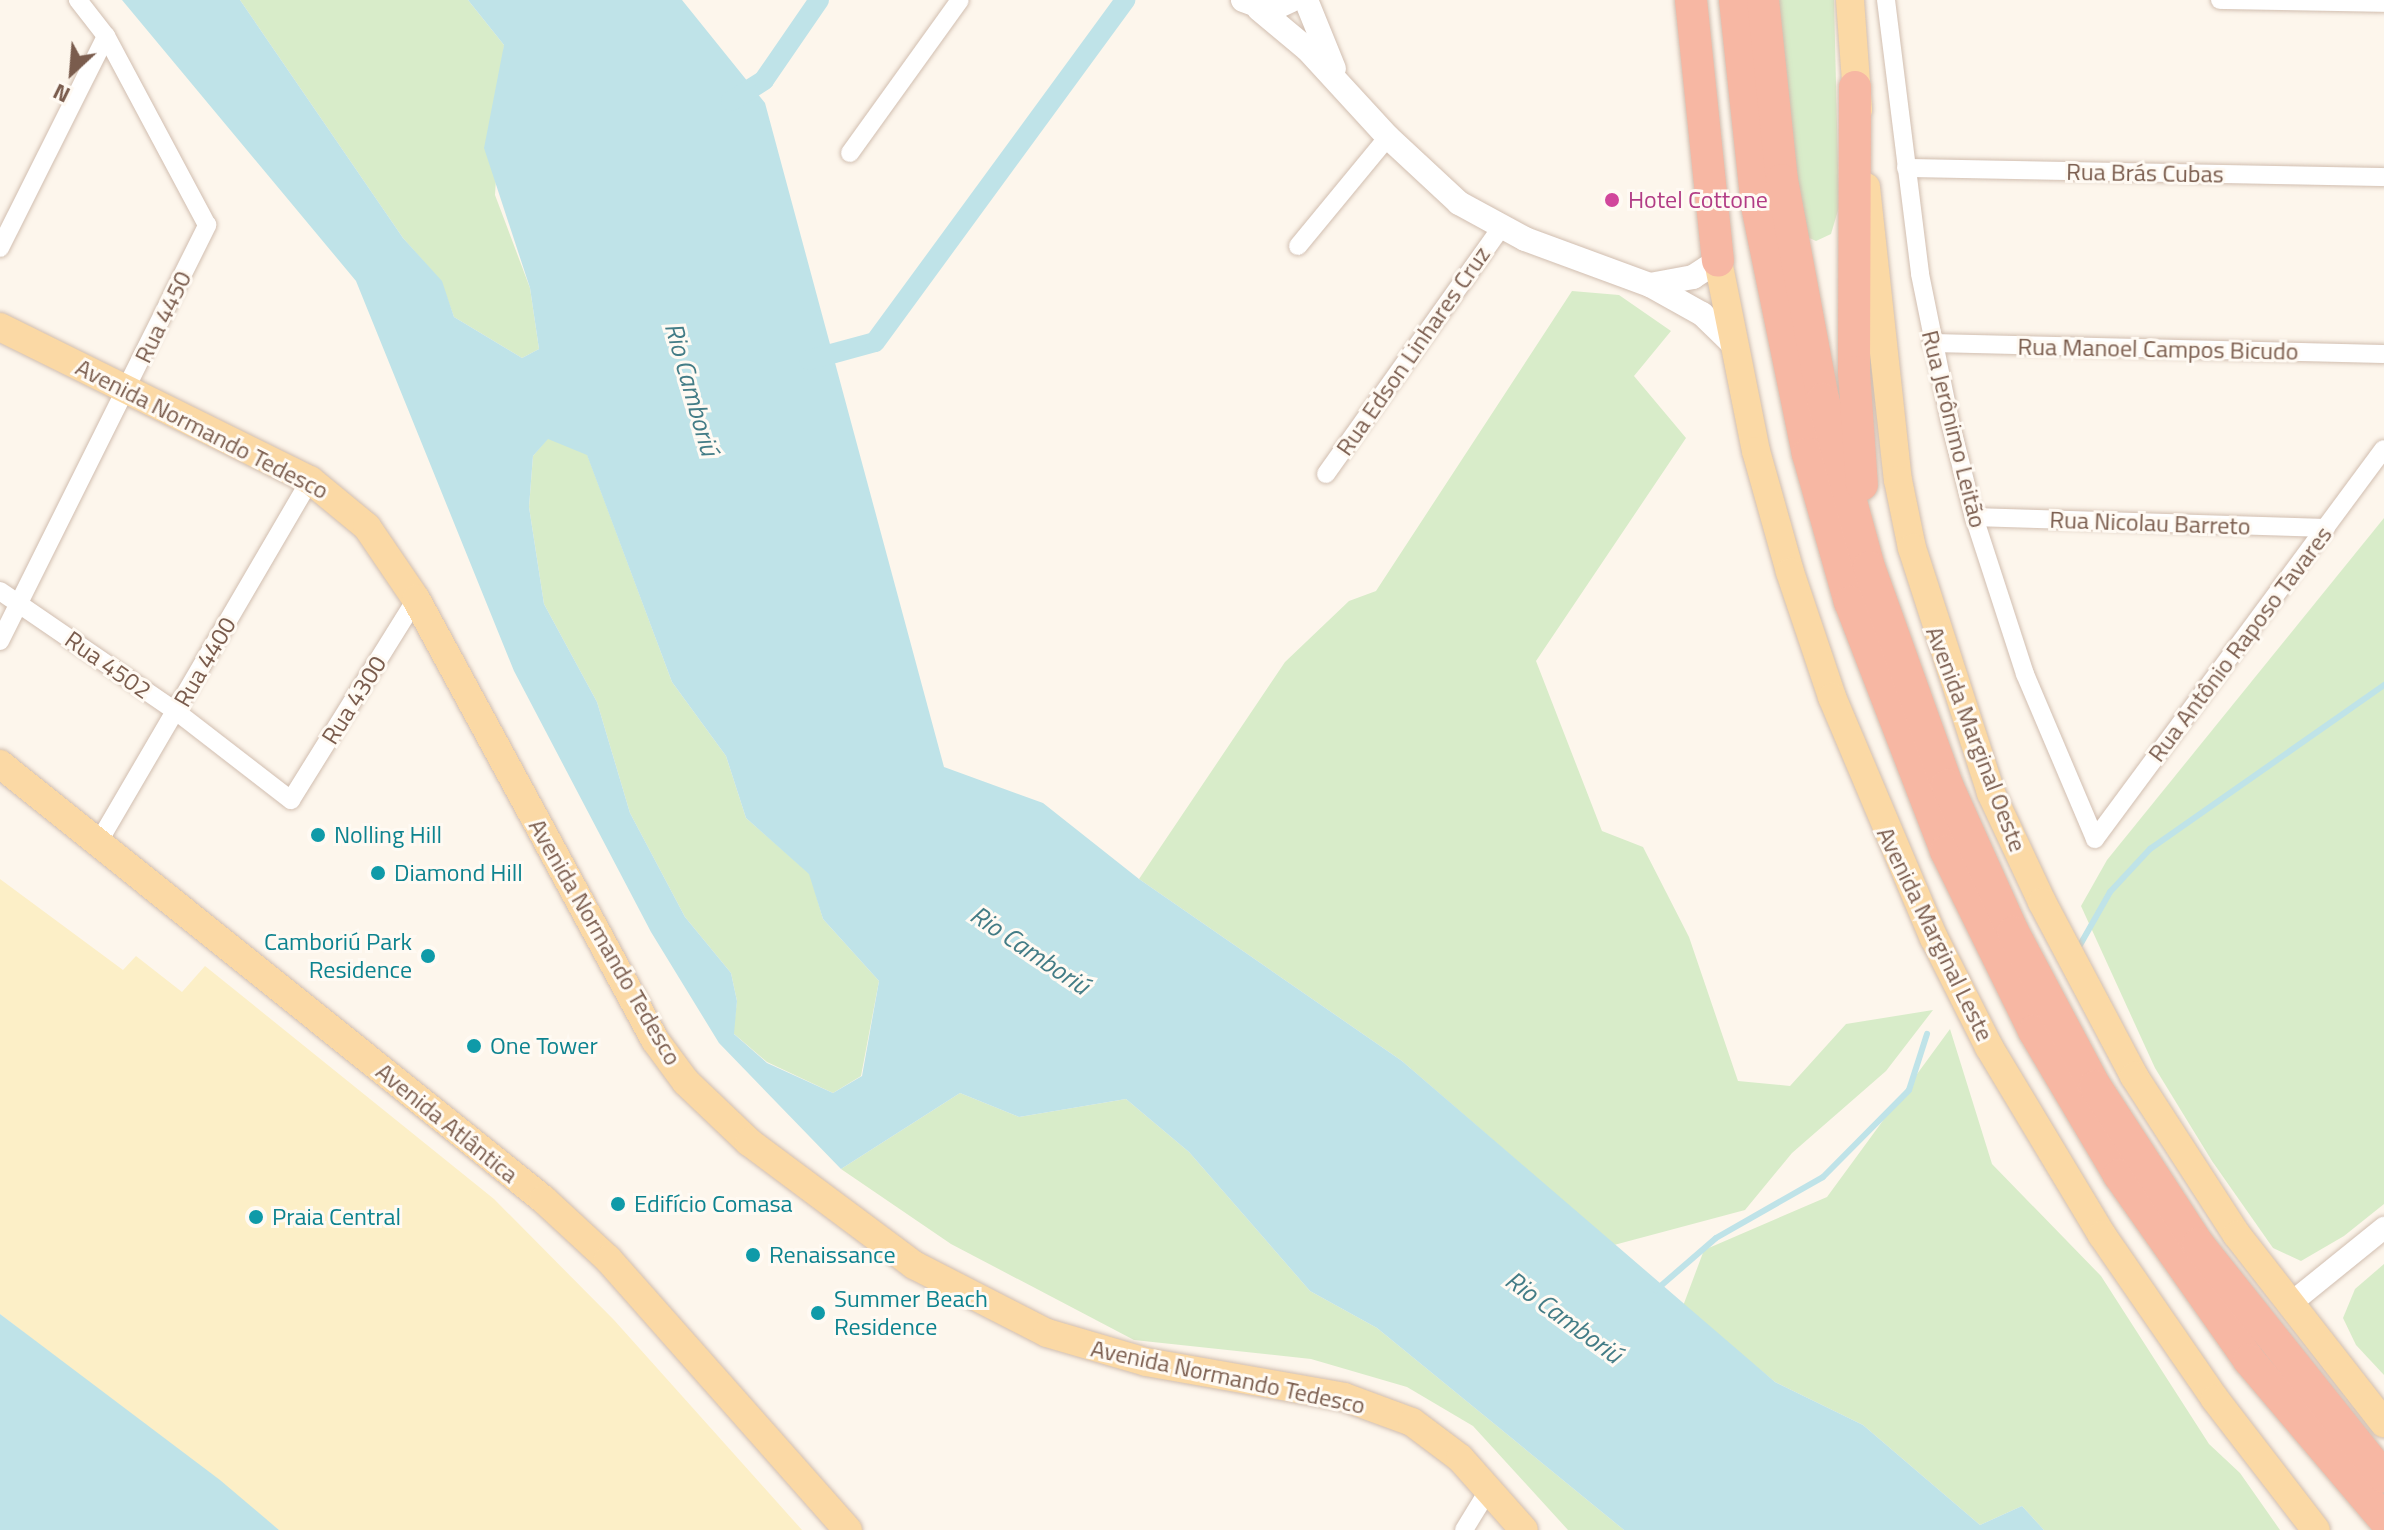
<!DOCTYPE html>
<meta charset="utf-8">
<style>
body{margin:0}
#map{position:relative;width:2384px;height:1530px;overflow:hidden;background:#fdf6ec;font-family:"Titillium Web",sans-serif}
div>[style]{position:absolute}
.green>*{inset:0;background:#d8ecc9}
.sand>*{inset:0;background:#fcefc7}
.water>*{inset:0;background:#bfe3e8}
.stream>*{height:6px;margin:-3px;padding:0 3px;transform-origin:3px;border-radius:3px;background:#bfe3e8}
.canal>*{height:20px;margin:-10px;padding:0 10px;transform-origin:10px;border-radius:10px;background:#bfe3e8}
.roads{filter:drop-shadow(0 0 2px #d1beb0) drop-shadow(0 0 2px #d1beb0)}
.minor>*{height:18px;margin:-9px;padding:0 9px;transform-origin:9px;border-radius:9px;background:#fff}
.tertiary>*{height:22px;margin:-11px;padding:0 11px;transform-origin:11px;border-radius:11px;background:#fff}
.secondary>*{height:24px;margin:-12px;padding:0 12px;transform-origin:12px;border-radius:12px;background:#fff}
.primary>*{height:28px;margin:-14px;padding:0 14px;transform-origin:14px;border-radius:14px;background:#fbd9a5}
.motorway>*{height:32px;margin:-16px;padding:0 16px;transform-origin:16px;border-radius:16px;background:#f7b7a3}
.dots>*{width:22px;height:22px;translate:-50% -50%;box-sizing:border-box;border:4px solid #fffaf3;border-radius:50%}
span{translate:-50% -50%;white-space:nowrap;text-align:center;line-height:1.15;-webkit-text-stroke:6px #fffaf3;paint-order:stroke}
.street-label{font-size:24px;color:#7a5c4d}
.hotel-label{font-size:24px;color:#b23c85}
.left{translate:0 -50%;text-align:left}
.culture-label{font-size:24px;color:#0d838f}
.right{translate:-100% -50%;text-align:right}
.water-label{font-size:26px;color:#437c86;font-style:italic}
.north{position:absolute;left:32px;top:32px;width:80px;height:80px;-webkit-text-stroke:6px #fffaf3;paint-order:stroke;rotate:206deg;font-size:22px;font-weight:700;line-height:32px;text-align:center;color:#7a5c4d}
.north::after{content:'';display:block;margin:auto;width:28px;height:36px;background:#7a5c4d;clip-path:polygon(50% 0,100% 100%,50% 72%,0 100%)}
</style>
<div id="map">
<div class="green">
<div style="clip-path:polygon(240px 0,468px 0,504px 45px,495px 195px,530px 288px,539px 349px,522px 358px,454px 317px,441px 281px,403px 238px)"></div>
<div style="clip-path:polygon(1778px 0,1834px 0,1839px 207px,1831px 234px,1816px 241px,1805px 236px,1800px 217px)"></div>
<div style="clip-path:polygon(1572px 291px,1619px 295px,1671px 331px,1634px 376px,1686px 438px,1536px 661px,1602px 831px,1643px 847px,1689px 937px,1738px 1081px,1790px 1086px,1846px 1024px,1933px 1010px,1886px 1071px,1792px 1153px,1745px 1210px,1614px 1245px,1402px 1061px,1139px 879px,1285px 662px,1349px 601px,1376px 591px)"></div>
<div style="clip-path:polygon(548px 438px,587px 454px,672px 682px,726px 756px,746px 818px,810px 874px,823px 919px,879px 981px,861px 1076px,833px 1093px,767px 1062px,733px 1033px,737px 1001px,731px 973px,685px 917px,630px 813px,597px 702px,544px 604px,529px 507px,533px 456px)"></div>
<div style="clip-path:polygon(2384px 518px,2384px 1204px,2344px 1236px,2301px 1261px,2273px 1248px,2212px 1161px,2155px 1068px,2081px 906px,2107px 860px)"></div>
<div style="clip-path:polygon(1950px 1029px,1992px 1164px,2101px 1276px,2209px 1444px,2240px 1473px,2280px 1530px,2044px 1530px,2022px 1506px,1980px 1525px,1863px 1425px,1775px 1382px,1683px 1306px,1704px 1250px,1827px 1197px)"></div>
<div style="clip-path:polygon(960px 1093px,1019px 1117px,1126px 1099px,1189px 1152px,1310px 1291px,1377px 1328px,1624px 1530px,1568px 1530px,1473px 1426px,1407px 1387px,1311px 1359px,1134px 1340px,951px 1244px,841px 1169px)"></div>
<div style="clip-path:polygon(2384px 1264px,2384px 1375px,2356px 1345px,2343px 1318px,2355px 1289px)"></div>
</div>
<div class="sand">
<div style="clip-path:polygon(0 879px,123px 970px,136px 956px,182px 992px,205px 966px,494px 1199px,614px 1320px,802px 1530px,279px 1530px,0 1314px)"></div>
</div>
<div class="water">
<div style="clip-path:polygon(evenodd,122px 0,240px 0,403px 238px,442px 281px,454px 317px,522px 358px,539px 349px,530px 288px,484px 148px,504px 45px,468px 0,682px 0,765px 103px,944px 767px,1043px 803px,1139px 879px,1402px 1061px,1775px 1382px,1863px 1425px,1980px 1525px,2022px 1506px,2044px 1530px,1624px 1530px,1377px 1328px,1310px 1291px,1189px 1152px,1126px 1099px,1019px 1117px,960px 1093px,841px 1169px,719px 1043px,651px 932px,514px 671px,356px 281px,122px 0,548px 439px,587px 455px,672px 682px,726px 756px,746px 818px,809px 874px,823px 919px,879px 981px,862px 1076px,833px 1093px,767px 1063px,734px 1034px,737px 1001px,731px 973px,685px 917px,630px 813px,597px 702px,544px 604px,529px 507px,533px 456px,548px 439px)"></div>
<div style="clip-path:polygon(0 1314px,220px 1480px,279px 1530px,0 1530px)"></div>
</div>
<div class="stream">
<div style="left:2080px;top:945px;width:61px;rotate:-60.5deg"></div>
<div style="left:2110px;top:892px;width:59px;rotate:-47.1deg"></div>
<div style="left:2150px;top:849px;width:286px;rotate:-35deg"></div>
<div style="left:1656px;top:1290px;width:79px;rotate:-40.9deg"></div>
<div style="left:1716px;top:1238px;width:123px;rotate:-29.7deg"></div>
<div style="left:1823px;top:1177px;width:122px;rotate:-45.3deg"></div>
<div style="left:1909px;top:1090px;width:59px;rotate:-72.2deg"></div>
</div>
<div class="canal">
<div style="left:731px;top:101px;width:39px;rotate:-32deg"></div>
<div style="left:764px;top:80px;width:97px;rotate:-55.5deg"></div>
<div style="left:809px;top:360px;width:68px;rotate:-15.3deg"></div>
<div style="left:875px;top:342px;width:424px;rotate:-53.8deg"></div>
</div>
<div class="roads">
<div class="minor">
<div style="left:1886px;top:0;width:276px;rotate:82.9deg"></div>
<div style="left:1920px;top:274px;width:146px;rotate:78.5deg"></div>
<div style="left:1949px;top:417px;width:103px;rotate:76deg"></div>
<div style="left:1974px;top:517px;width:165px;rotate:72deg"></div>
<div style="left:2025px;top:674px;width:179px;rotate:67deg"></div>
<div style="left:2095px;top:839px;width:485px;rotate:-53.5deg"></div>
<div style="left:2220px;top:0;width:164px;rotate:1deg"></div>
<div style="left:850px;top:153px;width:188px;rotate:-54.3deg"></div>
<div style="left:1906px;top:168px;width:478px;rotate:1.1deg"></div>
<div style="left:1298px;top:246px;width:141px;rotate:-50.5deg"></div>
<div style="left:0;top:248px;width:237px;rotate:-63.4deg"></div>
<div style="left:1932px;top:343px;width:452px;rotate:1.4deg"></div>
<div style="left:1326px;top:474px;width:302px;rotate:-54.6deg"></div>
<div style="left:1974px;top:517px;width:352px;rotate:1.8deg"></div>
<div style="left:0;top:591px;width:214px;rotate:34.4deg"></div>
<div style="left:177px;top:712px;width:144px;rotate:37.7deg"></div>
<div style="left:291px;top:800px;width:237px;rotate:-58.1deg"></div>
<div style="left:0;top:641px;width:465px;rotate:-63.5deg"></div>
<div style="left:207px;top:225px;width:214px;rotate:-118.1deg"></div>
<div style="left:106px;top:36px;width:46px;rotate:-127.9deg"></div>
<div style="left:98px;top:843px;width:420px;rotate:-59.7deg"></div>
<div style="left:1464px;top:1530px;width:48px;rotate:-58.6deg"></div>
</div>
<div class="tertiary">
<div style="left:2290px;top:1304px;width:121px;rotate:-39deg"></div>
</div>
<div class="secondary">
<div style="left:1243px;top:0;width:29px;rotate:20deg"></div>
<div style="left:1270px;top:10px;width:23px;rotate:-25deg"></div>
<div style="left:1306px;top:0;width:74px;rotate:67.9deg"></div>
<div style="left:1259px;top:9px;width:62px;rotate:39.8deg"></div>
<div style="left:1307px;top:49px;width:120px;rotate:47.4deg"></div>
<div style="left:1388px;top:137px;width:97px;rotate:42.9deg"></div>
<div style="left:1459px;top:203px;width:75px;rotate:28.6deg"></div>
<div style="left:1525px;top:239px;width:133px;rotate:20.2deg"></div>
<div style="left:1650px;top:285px;width:60px;rotate:29.1deg"></div>
<div style="left:1702px;top:314px;width:43px;rotate:44.1deg"></div>
<div style="left:1650px;top:285px;width:44px;rotate:-10.5deg"></div>
<div style="left:1693px;top:277px;width:30px;rotate:-33deg"></div>
</div>
<div class="primary">
<div style="left:1850px;top:0;width:110px;rotate:85.8deg"></div>
<div style="left:1866px;top:187px;width:295px;rotate:83.8deg"></div>
<div style="left:1898px;top:480px;width:69px;rotate:78.4deg"></div>
<div style="left:1912px;top:548px;width:257px;rotate:72.1deg"></div>
<div style="left:1991px;top:793px;width:120px;rotate:64.9deg"></div>
<div style="left:2042px;top:902px;width:197px;rotate:62.1deg"></div>
<div style="left:2134px;top:1076px;width:189px;rotate:57.1deg"></div>
<div style="left:2237px;top:1235px;width:239px;rotate:52deg"></div>
<div style="left:1718px;top:261px;width:194px;rotate:78.7deg"></div>
<div style="left:1756px;top:451px;width:126px;rotate:74.3deg"></div>
<div style="left:1790px;top:572px;width:132px;rotate:71.4deg"></div>
<div style="left:1832px;top:697px;width:262px;rotate:67.1deg"></div>
<div style="left:1934px;top:938px;width:122px;rotate:63.2deg"></div>
<div style="left:1989px;top:1047px;width:219px;rotate:59deg"></div>
<div style="left:2102px;top:1235px;width:199px;rotate:55.4deg"></div>
<div style="left:2215px;top:1399px;width:165px;rotate:52.4deg"></div>
<div style="left:0;top:327px;width:346px;rotate:26.3deg"></div>
<div style="left:310px;top:480px;width:74px;rotate:39.5deg"></div>
<div style="left:367px;top:527px;width:87px;rotate:55.8deg"></div>
<div style="left:416px;top:599px;width:502px;rotate:61.54deg"></div>
<div style="left:655px;top:1040px;width:52px;rotate:53.6deg"></div>
<div style="left:686px;top:1082px;width:87px;rotate:43.6deg"></div>
<div style="left:749px;top:1142px;width:206px;rotate:36.7deg"></div>
<div style="left:914px;top:1265px;width:149px;rotate:27.1deg"></div>
<div style="left:1047px;top:1333px;width:103px;rotate:16.3deg"></div>
<div style="left:1146px;top:1362px;width:201px;rotate:10deg"></div>
<div style="left:1344px;top:1397px;width:72px;rotate:20.2deg"></div>
<div style="left:1412px;top:1422px;width:60px;rotate:36.9deg"></div>
<div style="left:1460px;top:1458px;width:96px;rotate:48.4deg"></div>
<div style="left:0;top:764px;width:696px;rotate:38.7deg"></div>
<div style="left:543px;top:1199px;width:88px;rotate:42.7deg"></div>
<div style="left:608px;top:1259px;width:362px;rotate:48.5deg"></div>
</div>
<div class="motorway">
<div style="left:1691px;top:0;width:262px;rotate:84.1deg"></div>
<div style="left:1735px;top:0;width:207px;rotate:83.9deg"></div>
<div style="left:1757px;top:206px;width:253px;rotate:78.4deg"></div>
<div style="left:1808px;top:454px;width:154px;rotate:74.2deg"></div>
<div style="left:1850px;top:602px;width:267px;rotate:68.9deg"></div>
<div style="left:1946px;top:851px;width:200px;rotate:63.9deg"></div>
<div style="left:2034px;top:1031px;width:167px;rotate:59.4deg"></div>
<div style="left:2119px;top:1175px;width:226px;rotate:54.9deg"></div>
<div style="left:2249px;top:1360px;width:209px;rotate:49.7deg"></div>
<div style="left:1763px;top:0;width:181px;rotate:84deg"></div>
<div style="left:1782px;top:180px;width:223px;rotate:79.4deg"></div>
<div style="left:1823px;top:399px;width:174px;rotate:74.7deg"></div>
<div style="left:1869px;top:567px;width:232px;rotate:70.3deg"></div>
<div style="left:1947px;top:785px;width:161px;rotate:65.8deg"></div>
<div style="left:2013px;top:932px;width:174px;rotate:62deg"></div>
<div style="left:2095px;top:1086px;width:189px;rotate:56.9deg"></div>
<div style="left:2198px;top:1244px;width:298px;rotate:51.4deg"></div>
<div style="left:1855px;top:87px;width:285px;rotate:90.2deg"></div>
<div style="left:1854px;top:372px;width:113px;rotate:86deg"></div>
</div>
</div>
<div class="dots">
<div style="left:1612px;top:200px;background:#d1479c"></div>
<div style="left:318px;top:835px;background:#0f9aa8"></div>
<div style="left:378px;top:873px;background:#0f9aa8"></div>
<div style="left:428px;top:956px;background:#0f9aa8"></div>
<div style="left:474px;top:1046px;background:#0f9aa8"></div>
<div style="left:618px;top:1204px;background:#0f9aa8"></div>
<div style="left:256px;top:1217px;background:#0f9aa8"></div>
<div style="left:753px;top:1255px;background:#0f9aa8"></div>
<div style="left:818px;top:1313px;background:#0f9aa8"></div>
</div>
<div class="street-label">
<span style="left:2145px;top:173px;rotate:1deg">Rua Brás Cubas</span>
<span style="left:163px;top:317px;rotate:-64deg">Rua 4450</span>
<span style="left:2158px;top:349px;rotate:1deg">Rua Manoel Campos Bicudo</span>
<span style="left:1413px;top:351px;rotate:-55deg">Rua Edson Linhares Cruz</span>
<span style="left:202px;top:429px;rotate:27deg">Avenida Normando Tedesco</span>
<span style="left:1954px;top:429px;rotate:76deg">Rua Jerônimo Leitão</span>
<span style="left:2150px;top:523px;rotate:2deg">Rua Nicolau Barreto</span>
<span style="left:2240px;top:644px;rotate:-53deg">Rua Antônio Raposo Tavares</span>
<span style="left:205px;top:662px;rotate:-60deg">Rua 4400</span>
<span style="left:108px;top:665px;rotate:35deg">Rua 4502</span>
<span style="left:354px;top:700px;rotate:-58deg">Rua 4300</span>
<span style="left:1976px;top:739px;rotate:69deg">Avenida Marginal Oeste</span>
<span style="left:1935px;top:934px;rotate:64deg">Avenida Marginal Leste</span>
<span style="left:605px;top:942px;rotate:60deg">Avenida Normando Tedesco</span>
<span style="left:447px;top:1123px;rotate:39deg">Avenida Atlântica</span>
<span style="left:1228px;top:1377px;rotate:12deg">Avenida Normando Tedesco</span>
</div>
<div class="hotel-label">
<span class="left" style="left:1628px;top:200px">Hotel Cottone</span>
</div>
<div class="culture-label">
<span class="left" style="left:334px;top:835px">Nolling Hill</span>
<span class="left" style="left:394px;top:873px">Diamond Hill</span>
<span class="right" style="left:412px;top:956px">Camboriú Park<br>Residence</span>
<span class="left" style="left:490px;top:1046px">One Tower</span>
<span class="left" style="left:634px;top:1204px">Edifício Comasa</span>
<span class="left" style="left:272px;top:1217px">Praia Central</span>
<span class="left" style="left:769px;top:1255px">Renaissance</span>
<span class="left" style="left:834px;top:1313px">Summer Beach<br>Residence</span>
</div>
<div class="water-label">
<span style="left:692px;top:389px;rotate:74deg">Rio Camboriú</span>
<span style="left:1030px;top:950px;rotate:34deg">Rio Camboriú</span>
<span style="left:1564px;top:1317px;rotate:36deg">Rio Camboriú</span>
</div>
<div class="north">N</div>
</div>
